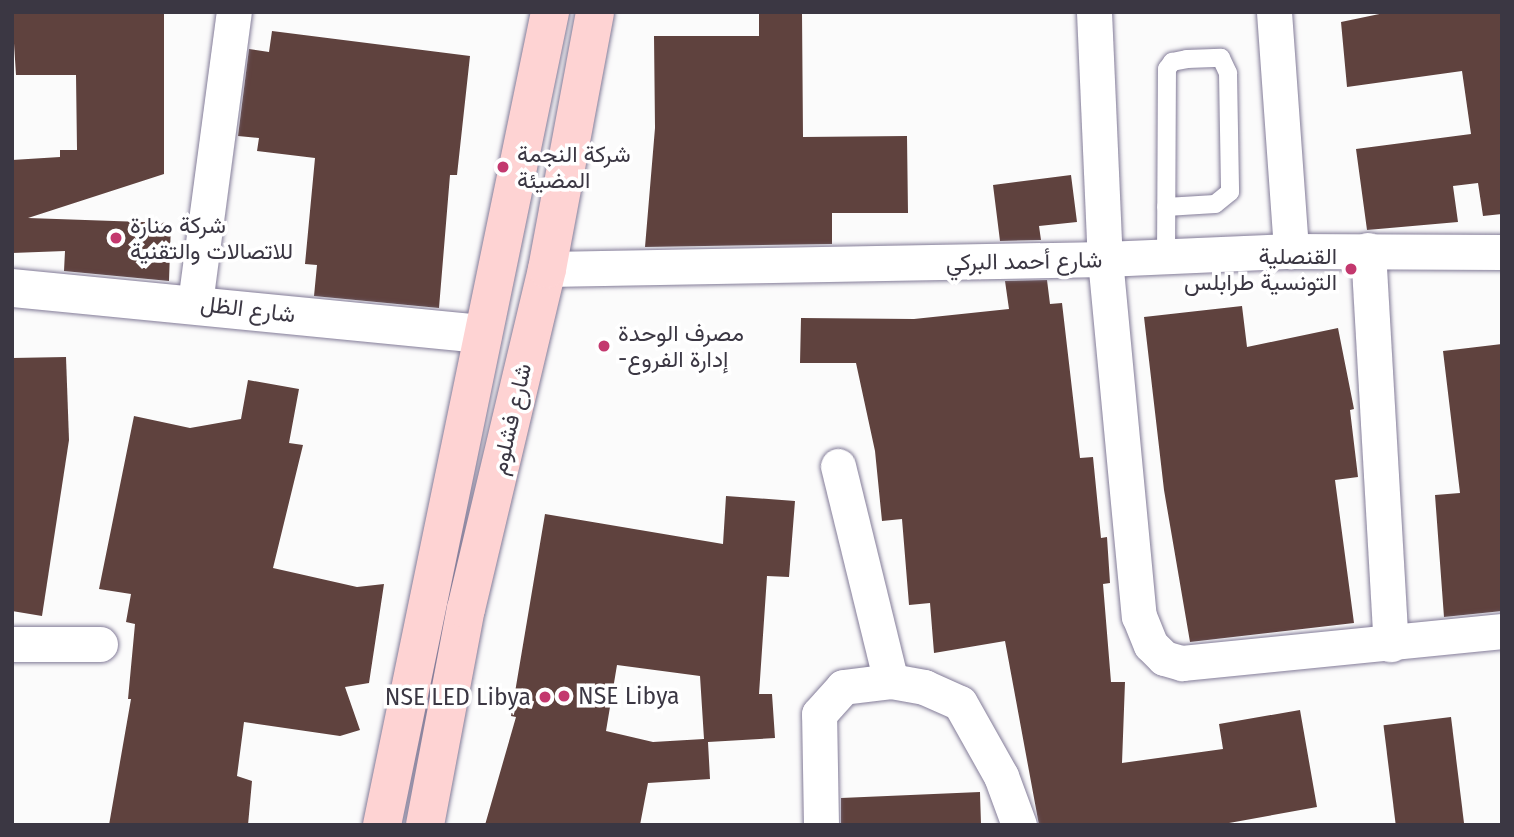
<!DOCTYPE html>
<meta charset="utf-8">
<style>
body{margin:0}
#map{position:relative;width:1514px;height:837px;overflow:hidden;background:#fbfbfb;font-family:"Fira Sans",Vazirmatn,sans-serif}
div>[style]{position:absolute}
.building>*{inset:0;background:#5f423e;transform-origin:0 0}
.roads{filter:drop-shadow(0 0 2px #837c98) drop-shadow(0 0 2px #837c98)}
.service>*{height:18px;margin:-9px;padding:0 9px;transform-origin:9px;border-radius:9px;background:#fff}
.minor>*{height:35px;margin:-17.5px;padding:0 17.5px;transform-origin:17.5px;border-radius:17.5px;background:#fff}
.tertiary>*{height:38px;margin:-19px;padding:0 19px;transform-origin:19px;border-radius:19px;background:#fff}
.primary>*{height:38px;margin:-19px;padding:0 19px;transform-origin:19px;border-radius:19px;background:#fed3d3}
.dots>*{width:19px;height:19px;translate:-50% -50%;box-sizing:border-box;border:4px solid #fff;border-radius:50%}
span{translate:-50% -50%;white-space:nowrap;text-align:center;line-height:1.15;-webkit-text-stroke:7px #fff;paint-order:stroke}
.poi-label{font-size:23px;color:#3b3743}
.left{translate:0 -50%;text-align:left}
.right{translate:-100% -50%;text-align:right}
.street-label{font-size:23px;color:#3b3743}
.frame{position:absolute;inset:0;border:14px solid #3b3743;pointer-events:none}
</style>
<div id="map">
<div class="building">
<div style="clip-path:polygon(12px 12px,164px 12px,164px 174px,28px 218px,171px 223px,169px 281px,64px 271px,65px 251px,12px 253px,12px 160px,60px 157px,60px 150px,77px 150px,76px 75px,16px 75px)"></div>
<div style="clip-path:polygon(759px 12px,802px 12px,803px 137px,907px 136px,908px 213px,832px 213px,832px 244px,645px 247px,655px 128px,654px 36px,759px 36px)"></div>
<div style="clip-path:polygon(1389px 12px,1502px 12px,1502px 214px,1483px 216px,1478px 183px,1453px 186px,1458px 222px,1367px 230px,1356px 149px,1471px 134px,1462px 71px,1347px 87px,1341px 22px)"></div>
<div style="clip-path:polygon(272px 31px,470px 56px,457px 175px,450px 175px,439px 308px,314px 296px,317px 265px,305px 264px,315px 158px,257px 151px,259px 138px,238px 136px,249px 49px,269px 52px)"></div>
<div style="clip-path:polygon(1071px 175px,1077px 222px,1039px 226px,1041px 240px,1000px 241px,993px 185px)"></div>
<div style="clip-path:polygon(1047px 280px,1050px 304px,1062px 303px,1080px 458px,1093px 457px,1101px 538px,1107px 537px,1110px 583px,1103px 584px,1111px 682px,1125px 682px,1122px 763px,1223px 749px,1219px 724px,1300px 710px,1317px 807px,1218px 825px,1039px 825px,1005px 641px,934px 653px,930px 603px,909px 605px,902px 519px,882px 521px,875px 451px,856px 363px,800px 363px,801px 318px,914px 319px,1009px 309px,1005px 281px)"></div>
<div style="clip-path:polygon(1242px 306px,1247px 347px,1338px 328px,1354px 409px,1350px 410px,1358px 477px,1335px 480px,1354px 623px,1190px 642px,1164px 490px,1144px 317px)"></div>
<div style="clip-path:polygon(1502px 344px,1502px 611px,1444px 617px,1435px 495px,1460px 493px,1443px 351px)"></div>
<div style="clip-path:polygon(66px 357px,69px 440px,42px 616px,12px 611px,12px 358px)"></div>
<div style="clip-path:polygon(248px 380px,299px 389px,289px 443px,303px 445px,273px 568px,357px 587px,384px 584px,369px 683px,345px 687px,360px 730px,340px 736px,244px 722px,237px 776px,252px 781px,248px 825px,109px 825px,131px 699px,128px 699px,135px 624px,126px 622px,131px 594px,99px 589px,134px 416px,190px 428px,241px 419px)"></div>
<div style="clip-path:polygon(evenodd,726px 496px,795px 501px,789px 577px,767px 576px,759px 694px,772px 694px,775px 738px,708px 742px,710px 779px,648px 783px,640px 825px,485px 825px,516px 717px,511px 716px,545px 514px,723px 544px,726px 496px,617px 665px,700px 676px,704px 739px,653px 742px,606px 731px,617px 665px)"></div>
<div style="left:1451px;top:717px;width:109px;height:68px;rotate:83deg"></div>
<div style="clip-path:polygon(980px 792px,981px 825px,841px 825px,841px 798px)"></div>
</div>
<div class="roads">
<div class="service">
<div style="left:1166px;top:257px;width:188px;rotate:-89.7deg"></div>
<div style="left:1167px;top:69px;width:9px;rotate:-54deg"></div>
<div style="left:1172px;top:62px;width:15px;rotate:-11deg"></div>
<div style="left:1187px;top:59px;width:34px;rotate:-2deg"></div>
<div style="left:1221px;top:58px;width:17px;rotate:65deg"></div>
<div style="left:1228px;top:73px;width:119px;rotate:89deg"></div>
<div style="left:1230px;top:192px;width:19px;rotate:141deg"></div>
<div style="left:1215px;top:204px;width:49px;rotate:176.5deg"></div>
</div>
<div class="minor">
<div style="left:1094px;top:12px;width:247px;rotate:87.5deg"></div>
<div style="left:1105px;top:259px;width:359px;rotate:84.6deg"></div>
<div style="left:1139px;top:616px;width:31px;rotate:68deg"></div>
<div style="left:1151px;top:645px;width:18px;rotate:45deg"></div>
<div style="left:1164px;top:658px;width:19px;rotate:16deg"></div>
<div style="left:1182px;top:663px;width:322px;rotate:-5.7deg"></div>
<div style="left:1274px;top:12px;width:240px;rotate:85.9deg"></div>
<div style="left:1368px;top:250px;width:395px;rotate:86.7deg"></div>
<div style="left:547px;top:269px;width:558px;rotate:-1.03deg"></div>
<div style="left:1105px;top:259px;width:186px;rotate:-2.5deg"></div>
<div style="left:1291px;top:251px;width:211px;rotate:0.3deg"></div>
<div style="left:195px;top:303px;width:294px;rotate:-82.4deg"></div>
<div style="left:838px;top:466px;width:221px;rotate:76.2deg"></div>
<div style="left:12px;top:644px;width:88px"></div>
<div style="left:821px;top:825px;width:111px;rotate:-91deg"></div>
<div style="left:819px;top:714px;width:36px;rotate:-48deg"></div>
<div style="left:843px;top:687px;width:48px;rotate:-7.1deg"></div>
<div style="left:891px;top:681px;width:34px;rotate:10deg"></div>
<div style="left:924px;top:687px;width:39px;rotate:24deg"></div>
<div style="left:960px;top:703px;width:84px;rotate:60.7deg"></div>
<div style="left:1001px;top:776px;width:52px;rotate:69.8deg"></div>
</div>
<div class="tertiary">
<div style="left:12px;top:288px;width:473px;rotate:5.6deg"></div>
</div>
<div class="primary">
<div style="left:382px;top:825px;width:830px;rotate:-78.32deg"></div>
<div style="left:425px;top:825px;width:220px;rotate:-79.3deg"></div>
<div style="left:466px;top:609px;width:350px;rotate:-76.6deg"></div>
<div style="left:547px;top:269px;width:261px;rotate:-79.4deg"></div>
</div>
</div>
<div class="dots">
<div style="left:503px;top:167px;background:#c3386e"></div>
<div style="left:116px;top:238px;background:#c3386e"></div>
<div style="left:1351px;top:269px;background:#c3386e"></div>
<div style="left:604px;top:346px;background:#c3386e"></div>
<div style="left:564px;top:696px;background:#c3386e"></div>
<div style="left:545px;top:697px;background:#c3386e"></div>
</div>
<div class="poi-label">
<span class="left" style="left:517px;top:167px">شركة النجمة<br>المضيئة</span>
<span class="left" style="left:130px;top:238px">شركة منارة<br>للاتصالات والتقنية</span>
<span class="right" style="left:1337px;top:269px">القنصلية<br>التونسية طرابلس</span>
<span class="left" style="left:618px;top:346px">مصرف الوحدة<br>-إدارة الفروع</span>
<span class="left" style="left:578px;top:696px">NSE Libya</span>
<span class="right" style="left:531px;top:697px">NSE LED Libya</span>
</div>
<div class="street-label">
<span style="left:1024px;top:261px;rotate:-1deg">شارع أحمد البركي</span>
<span style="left:248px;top:309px;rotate:7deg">شارع الظل</span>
<span style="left:511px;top:419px;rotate:-77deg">شارع فشلوم</span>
</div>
<div class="frame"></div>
</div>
